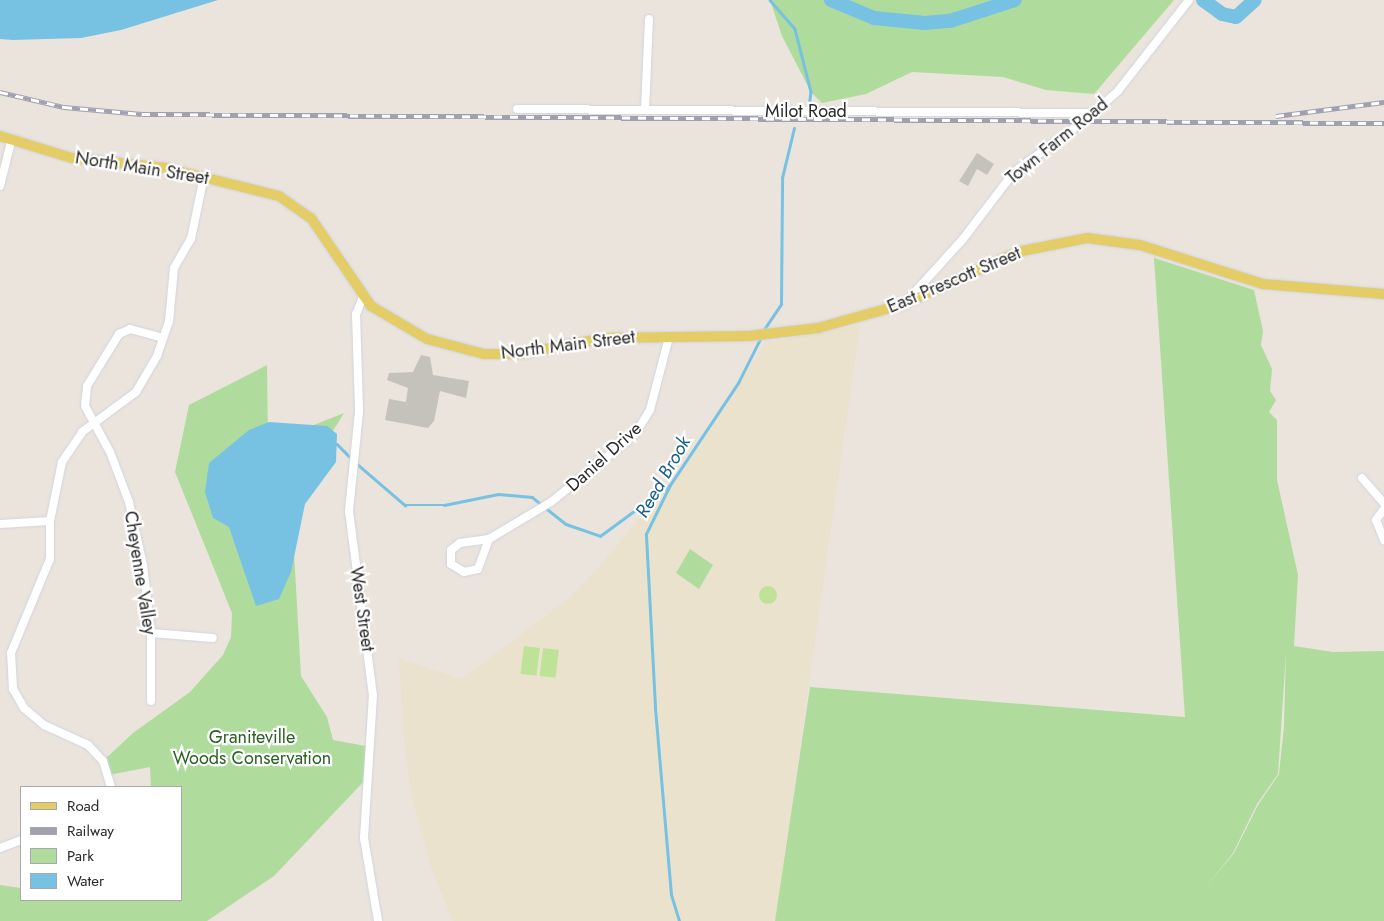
<!DOCTYPE html>
<style>
body{margin:0}
#map{position:relative;width:1384px;height:921px;overflow:hidden;background:#eae4dc;font-family:Jost,sans-serif}
div>[style]{position:absolute}
.education>*{inset:0;background:#eae2cc}
.green>*{inset:0;background:#afdc9c}
.pitch>*{inset:0;background:#bfe299;transform-origin:0 0}
.round{border-radius:50%}
.water>*{inset:0;background:#77c1e3}
.stream>*{height:2.5px;margin:-1.25px;padding:0 1.25px;transform-origin:1.25px;border-radius:1.25px;background:#77c1e3}
.river>*{height:14px;margin:-7px;padding:0 7px;transform-origin:7px;border-radius:7px;background:#77c1e3}
.building>*{inset:0;background:#c5c1bb}
.roads{filter:drop-shadow(0 0 1px #d1d3e0) drop-shadow(0 0 1px #d1d3e0)}
.minor>*{height:8px;margin:-4px;padding:0 4px;transform-origin:4px;border-radius:4px;background:#fff}
.major>*{height:10px;margin:-5px;padding:0 5px;transform-origin:5px;border-radius:5px;background:#e4cd66}
.rail>*{height:4.5px;margin-top:-2.25px;transform-origin:0;background:repeating-linear-gradient(90deg,#fff 0 8px,#9fa1b1 0 16px);box-sizing:border-box;border-block:1px solid #9fa1b1}
span{translate:-50% -50%;white-space:nowrap;text-align:center;line-height:1.15;-webkit-text-stroke:4.5px #fff;paint-order:stroke}
.street-label{font-size:18px;color:#292929}
.park-label{font-size:18px;color:#295f20}
.water-label{font-size:19px;color:#195f8d;font-style:italic}
.legend{position:absolute;left:20px;top:786px;width:162px;height:115px;box-sizing:border-box;background:#fff;border:1px solid #a9a9a9;margin:0;padding:6px 9px;list-style:none;font-size:15px;color:#292929}
.legend li{display:flex;align-items:center;gap:10px;height:25px}
.legend b{width:25px;border:1px solid #a9a9a9}
</style>
<div id="map">
<div class="education">
<div style="clip-path:polygon(860px 325px,775px 921px,453px 921px,431px 867px,412px 797px,404px 741px,399px 658px,462px 679px,571px 596px,597px 569px,689px 459px,765px 343px)"></div>
</div>
<div class="green">
<div style="clip-path:polygon(770px 0,1174px 0,1094px 94px,1046px 90px,1003px 77px,912px 72px,866px 94px,822px 103px,811px 92px,782px 36px)"></div>
<div style="clip-path:polygon(evenodd,1154px 258px,1254px 290px,1263px 331px,1261px 345px,1272px 369px,1270px 391px,1276px 400px,1269px 412px,1277px 420px,1277px 480px,1298px 575px,1294px 646px,1333px 652px,1384px 651px,1384px 921px,775px 921px,810px 687px,1185px 717px,1154px 258px,1286px 652px,1284px 727px,1279px 774px,1258px 805px,1234px 853px,1205px 888px,1233px 853px,1257px 804px,1278px 774px,1286px 652px)"></div>
<div style="clip-path:polygon(267px 365px,268px 443px,344px 413px,291px 499px,301px 676px,327px 717px,333px 740px,371px 747px,368px 777px,274px 876px,207px 921px,0 921px,0 885px,21px 888px,21px 900px,181px 900px,181px 787px,151px 787px,150px 767px,109px 775px,103px 761px,133px 733px,190px 692px,223px 655px,231px 637px,232px 613px,175px 472px,189px 405px)"></div>
<div style="clip-path:polygon(690px 549px,713px 565px,699px 589px,676px 573px)"></div>
</div>
<div class="pitch">
<div class="round" style="left:759px;top:586px;width:18px;height:18px"></div>
<div style="left:524px;top:646px;width:16px;height:28px;rotate:7deg"></div>
<div style="left:543px;top:648px;width:16px;height:28px;rotate:7deg"></div>
</div>
<div class="water">
<div style="clip-path:polygon(0 0,218px 0,121px 30px,81px 38px,13px 40px,0 39px)"></div>
<div style="clip-path:polygon(269px 422px,327px 426px,337px 434px,336px 462px,305px 504px,291px 572px,279px 599px,256px 606px,229px 527px,213px 518px,205px 492px,209px 463px,249px 430px)"></div>
</div>
<div class="stream">
<div style="left:770px;top:0;width:38px;rotate:49deg"></div>
<div style="left:795px;top:29px;width:65px;rotate:75.7deg"></div>
<div style="left:811px;top:92px;width:14px;rotate:98deg"></div>
<div style="left:763px;top:331px;width:32px;rotate:-56deg"></div>
<div style="left:781px;top:304px;width:126px;rotate:-89.5deg"></div>
<div style="left:782px;top:178px;width:51px;rotate:-76.5deg"></div>
<div style="left:337px;top:444px;width:21px;rotate:45deg"></div>
<div style="left:356px;top:463px;width:65px;rotate:40.6deg"></div>
<div style="left:405px;top:505px;width:39px"></div>
<div style="left:444px;top:505px;width:55px;rotate:-11.5deg"></div>
<div style="left:498px;top:494px;width:34px;rotate:5deg"></div>
<div style="left:532px;top:497px;width:43px;rotate:38.5deg"></div>
<div style="left:566px;top:524px;width:36px;rotate:19deg"></div>
<div style="left:600px;top:536px;width:84px;rotate:-36.3deg"></div>
<div style="left:679px;top:921px;width:27px;rotate:-107deg"></div>
<div style="left:671px;top:895px;width:189px;rotate:-94.9deg"></div>
<div style="left:655px;top:707px;width:173px;rotate:-93deg"></div>
<div style="left:646px;top:534px;width:55px;rotate:-63.9deg"></div>
<div style="left:670px;top:485px;width:123px;rotate:-56.3deg"></div>
<div style="left:738px;top:383px;width:49px;rotate:-63.4deg"></div>
</div>
<div class="river">
<div style="left:831px;top:0;width:47px;rotate:22.7deg"></div>
<div style="left:874px;top:18px;width:51px;rotate:5.6deg"></div>
<div style="left:925px;top:23px;width:25px;rotate:-5deg"></div>
<div style="left:950px;top:21px;width:68px;rotate:-17.9deg"></div>
<div style="left:1203px;top:0;width:24px;rotate:36deg"></div>
<div style="left:1222px;top:14px;width:14px;rotate:12deg"></div>
<div style="left:1236px;top:17px;width:25px;rotate:-42deg"></div>
</div>
<div class="building">
<div style="clip-path:polygon(977px 153px,994px 164px,987px 175px,977px 169px,968px 186px,959px 181px)"></div>
<div style="clip-path:polygon(421px 355px,430px 357px,433px 375px,469px 381px,466px 398px,440px 391px,434px 421px,428px 428px,385px 420px,389px 399px,406px 402px,408px 388px,387px 380px,389px 373px,413px 372px)"></div>
</div>
<div class="roads">
<div class="minor">
<div style="left:517px;top:109px;width:577px;rotate:0.4deg"></div>
<div style="left:645px;top:110px;width:91px;rotate:-87.5deg"></div>
<div style="left:0;top:186px;width:45px;rotate:-76deg"></div>
<div style="left:363px;top:297px;width:18px;rotate:112deg"></div>
<div style="left:356px;top:314px;width:98px;rotate:88.2deg"></div>
<div style="left:359px;top:412px;width:100px;rotate:95.8deg"></div>
<div style="left:349px;top:511px;width:186px;rotate:82.6deg"></div>
<div style="left:373px;top:695px;width:143px;rotate:93.6deg"></div>
<div style="left:364px;top:838px;width:84px;rotate:80.4deg"></div>
<div style="left:905px;top:303px;width:86px;rotate:-47.8deg"></div>
<div style="left:963px;top:239px;width:84px;rotate:-52.7deg"></div>
<div style="left:1014px;top:172px;width:87px;rotate:-36.1deg"></div>
<div style="left:1084px;top:121px;width:45px;rotate:-41.4deg"></div>
<div style="left:1118px;top:91px;width:115px;rotate:-52deg"></div>
<div style="left:1362px;top:478px;width:33px;rotate:49deg"></div>
<div style="left:1384px;top:509px;width:14px;rotate:126deg"></div>
<div style="left:1376px;top:520px;width:22px;rotate:68deg"></div>
<div style="left:0;top:524px;width:50px;rotate:-3.4deg"></div>
<div style="left:489px;top:539px;width:29px;rotate:172deg"></div>
<div style="left:460px;top:543px;width:11px;rotate:142deg"></div>
<div style="left:451px;top:550px;width:14px;rotate:90deg"></div>
<div style="left:451px;top:564px;width:15px;rotate:32deg"></div>
<div style="left:464px;top:572px;width:14px;rotate:-12deg"></div>
<div style="left:478px;top:569px;width:32px;rotate:-70deg"></div>
<div style="left:489px;top:539px;width:72px;rotate:-30.8deg"></div>
<div style="left:551px;top:502px;width:108px;rotate:-39deg"></div>
<div style="left:635px;top:434px;width:28px;rotate:-58deg"></div>
<div style="left:650px;top:410px;width:75px;rotate:-75.4deg"></div>
<div style="left:151px;top:633px;width:62px;rotate:4.6deg"></div>
<div style="left:151px;top:701px;width:68px;rotate:-90deg"></div>
<div style="left:151px;top:633px;width:68px;rotate:-96.7deg"></div>
<div style="left:143px;top:565px;width:65px;rotate:-102.5deg"></div>
<div style="left:129px;top:502px;width:53px;rotate:-110.8deg"></div>
<div style="left:110px;top:452px;width:52px;rotate:-118.5deg"></div>
<div style="left:85px;top:406px;width:20px;rotate:-84deg"></div>
<div style="left:87px;top:386px;width:61px;rotate:-58.4deg"></div>
<div style="left:119px;top:334px;width:12px;rotate:-24deg"></div>
<div style="left:130px;top:329px;width:34px;rotate:15deg"></div>
<div style="left:111px;top:787px;width:27px;rotate:-107deg"></div>
<div style="left:103px;top:761px;width:22px;rotate:-133deg"></div>
<div style="left:88px;top:745px;width:48px;rotate:-155.6deg"></div>
<div style="left:44px;top:725px;width:26px;rotate:-140deg"></div>
<div style="left:24px;top:708px;width:22px;rotate:-120deg"></div>
<div style="left:13px;top:689px;width:36px;rotate:-93deg"></div>
<div style="left:11px;top:653px;width:102px;rotate:-67.5deg"></div>
<div style="left:50px;top:559px;width:38px;rotate:-90deg"></div>
<div style="left:50px;top:521px;width:60px;rotate:-78.5deg"></div>
<div style="left:62px;top:462px;width:36px;rotate:-56deg"></div>
<div style="left:82px;top:432px;width:67px;rotate:-36.5deg"></div>
<div style="left:136px;top:392px;width:42px;rotate:-59.7deg"></div>
<div style="left:157px;top:356px;width:36px;rotate:-71deg"></div>
<div style="left:169px;top:322px;width:54px;rotate:-84.7deg"></div>
<div style="left:174px;top:268px;width:34px;rotate:-60deg"></div>
<div style="left:191px;top:239px;width:64px;rotate:-78.3deg"></div>
<div style="left:0;top:848px;width:22px;rotate:-21deg"></div>
</div>
<div class="major">
<div style="left:0;top:136px;width:75px;rotate:17deg"></div>
<div style="left:72px;top:158px;width:95px;rotate:6.1deg"></div>
<div style="left:166px;top:168px;width:116px;rotate:13.9deg"></div>
<div style="left:279px;top:196px;width:39px;rotate:35deg"></div>
<div style="left:311px;top:218px;width:107px;rotate:55.7deg"></div>
<div style="left:371px;top:306px;width:65px;rotate:30.5deg"></div>
<div style="left:427px;top:339px;width:59px;rotate:14.7deg"></div>
<div style="left:484px;top:354px;width:36px"></div>
<div style="left:520px;top:354px;width:86px;rotate:-10.7deg"></div>
<div style="left:605px;top:338px;width:144px;rotate:-0.8deg"></div>
<div style="left:749px;top:336px;width:69px;rotate:-6.6deg"></div>
<div style="left:818px;top:328px;width:89px;rotate:-15.6deg"></div>
<div style="left:904px;top:304px;width:124px;rotate:-24.7deg"></div>
<div style="left:1017px;top:252px;width:71px;rotate:-11.3deg"></div>
<div style="left:1087px;top:238px;width:53px;rotate:7.5deg"></div>
<div style="left:1140px;top:245px;width:129px;rotate:17.6deg"></div>
<div style="left:1263px;top:284px;width:121px;rotate:4.7deg"></div>
</div>
</div>
<div class="rail">
<div style="left:0;top:92px;width:66px;rotate:13.2deg"></div>
<div style="left:64px;top:107px;width:78px;rotate:5.1deg"></div>
<div style="left:142px;top:114px;width:1242px;rotate:0.42deg"></div>
<div style="left:1276px;top:116px;width:109px;rotate:-7.4deg"></div>
</div>
<div class="street-label">
<span style="left:806px;top:111px">Milot Road</span>
<span style="left:1057px;top:141px;rotate:-39deg">Town Farm Road</span>
<span style="left:142px;top:168px;rotate:9deg">North Main Street</span>
<span style="left:954px;top:280px;rotate:-23deg">East Prescott Street</span>
<span style="left:568px;top:345px;rotate:-7deg">North Main Street</span>
<span style="left:604px;top:457px;rotate:-42deg">Daniel Drive</span>
<span style="left:140px;top:573px;rotate:81deg">Cheyenne Valley</span>
<span style="left:362px;top:609px;rotate:82deg">West Street</span>
</div>
<div class="park-label">
<span style="left:252px;top:748px">Graniteville<br>Woods Conservation</span>
</div>
<div class="water-label">
<span style="left:663px;top:477px;rotate:-60deg">Reed Brook</span>
</div>
<ul class="legend">
<li><b style="height:6px;background:#e4cd66"></b>Road</li>
<li><b style="height:6px;background:#9fa1b1"></b>Railway</li>
<li><b style="height:14px;background:#afdc9c"></b>Park</li>
<li><b style="height:14px;background:#77c1e3"></b>Water</li>
</ul>
</div>
